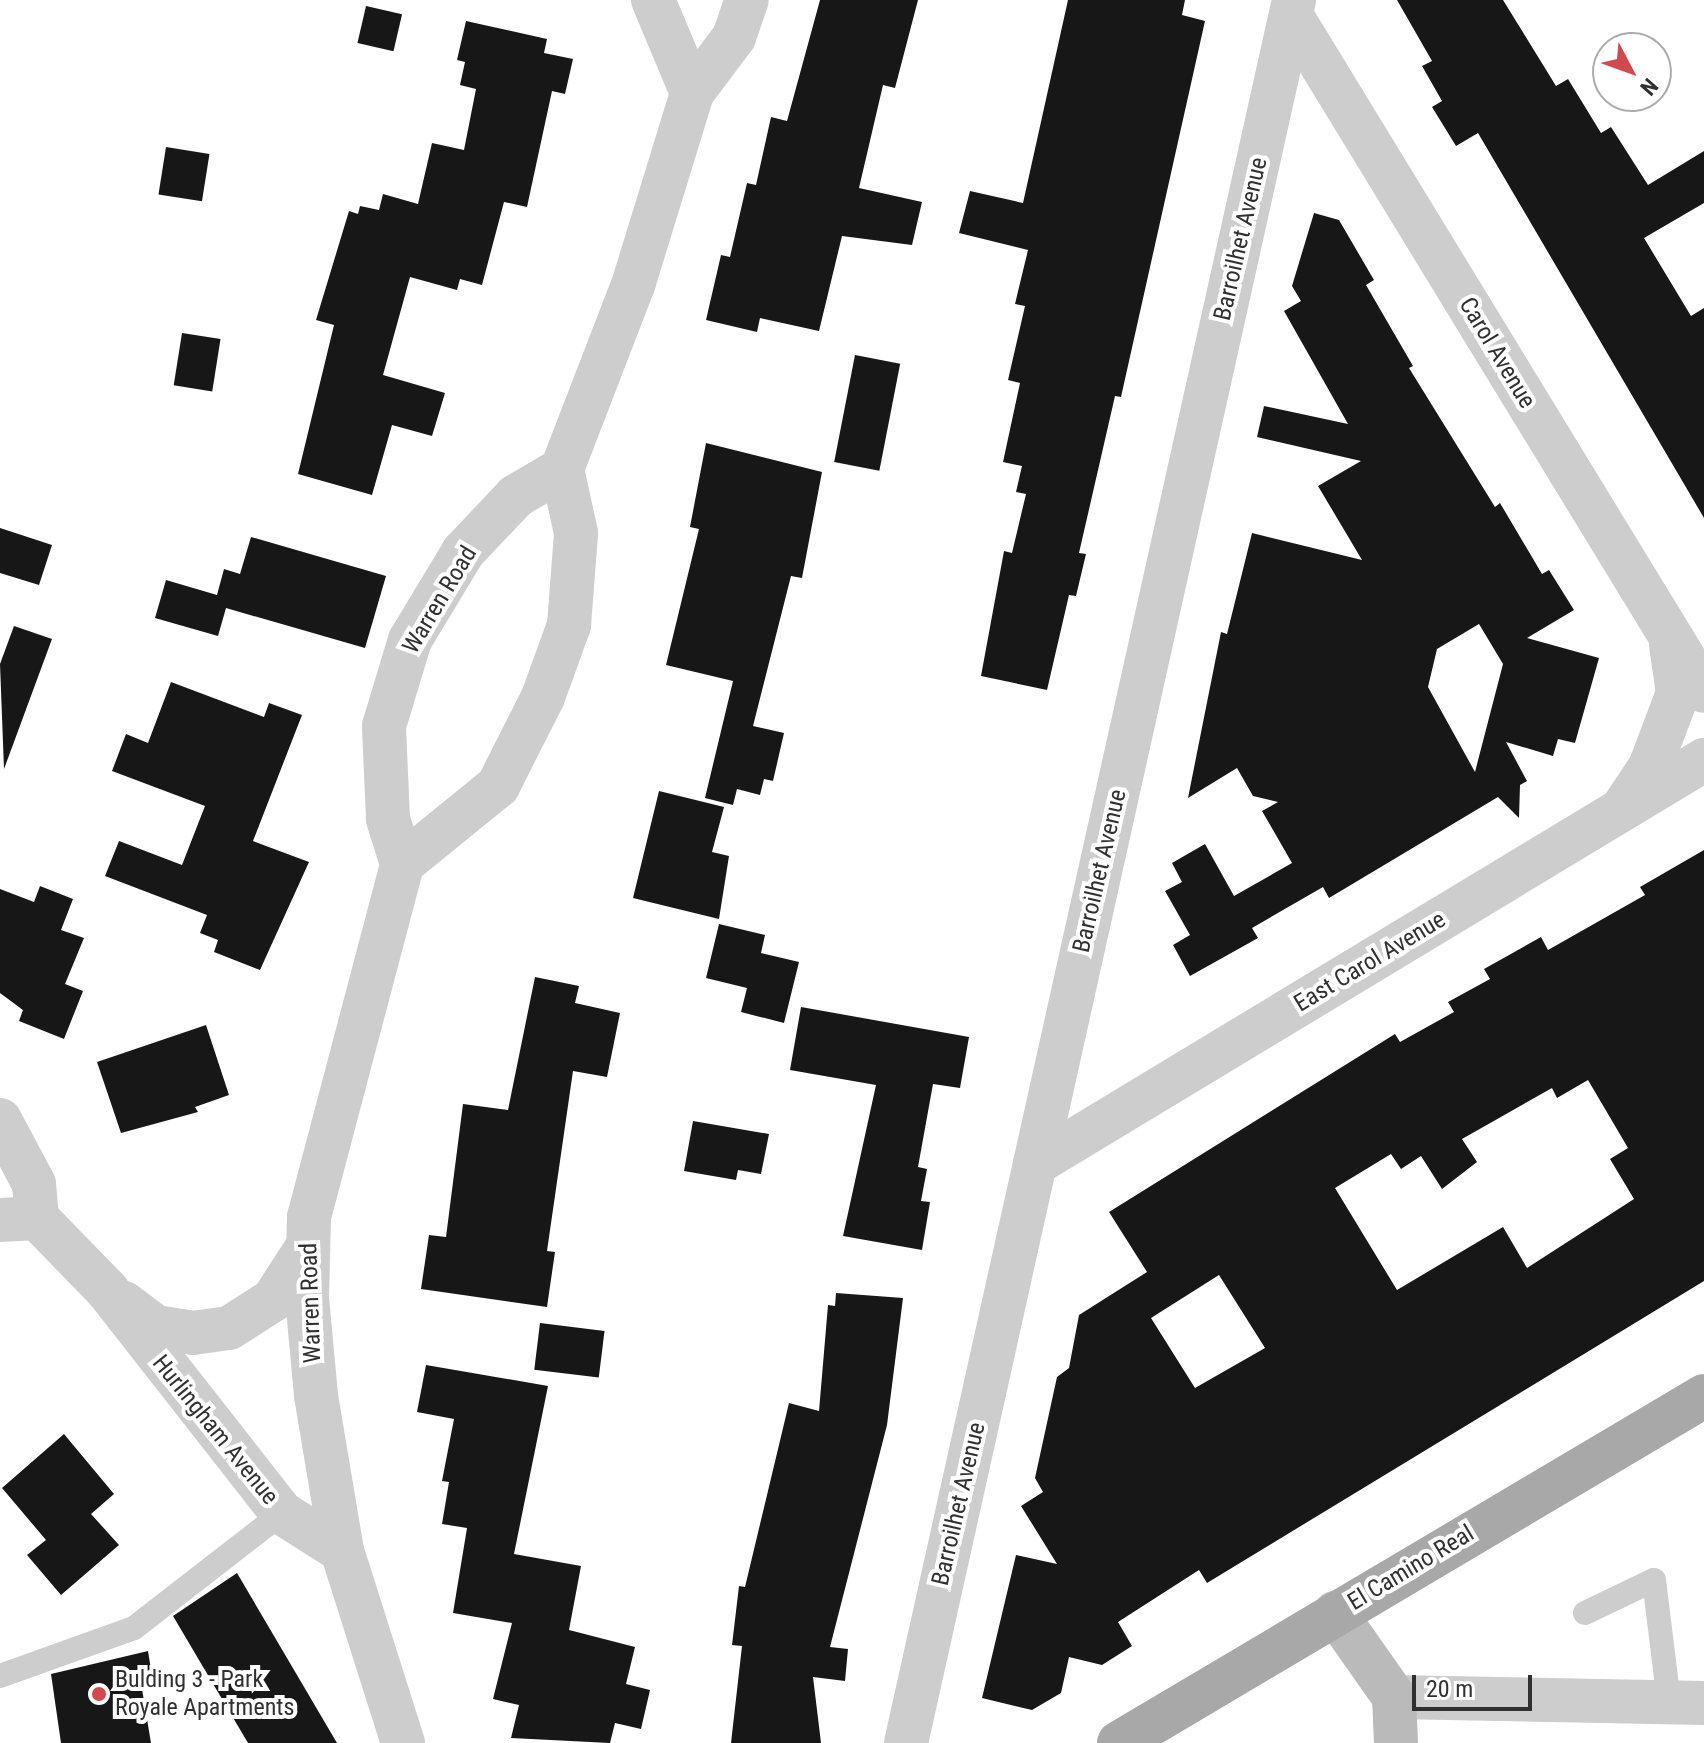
<!DOCTYPE html>
<style>
body{margin:0}
#map{position:relative;width:1704px;height:1743px;overflow:hidden;background:#fff;font-family:"Roboto Condensed",sans-serif}
div>[style]{position:absolute}
.building>*{inset:0;background:#171717;transform-origin:0 0}
.lane>*{height:24px;margin:-12px;padding:0 12px;transform-origin:12px;border-radius:12px;background:#cdcdcd}
.street>*{height:44px;margin:-22px;padding:0 22px;transform-origin:22px;border-radius:22px;background:#cdcdcd}
.secondary>*{height:44px;margin:-22px;padding:0 22px;transform-origin:22px;border-radius:22px;background:#bababa}
.primary>*{height:44px;margin:-22px;padding:0 22px;transform-origin:22px;border-radius:22px;background:#a8a8a8}
.dots>*{width:22px;height:22px;translate:-50% -50%;box-sizing:border-box;border:4px solid #fff;border-radius:50%}
span{translate:-50% -50%;white-space:nowrap;text-align:center;line-height:1.15;-webkit-text-stroke:8px #fff;paint-order:stroke}
.street-label{font-size:24px;color:#303030}
.poi-label{font-size:24px;color:#303030}
.left{translate:0 -50%;text-align:left}
.north{position:absolute;left:1592px;top:32px;width:80px;height:80px;box-sizing:border-box;background:#fff;border:2px solid #acacac;border-radius:50%;rotate:131deg;font-size:22px;font-weight:700;line-height:32px;text-align:center;color:#303030}
.north::after{content:'';display:block;margin:auto;width:28px;height:36px;background:#d2484d;clip-path:polygon(50% 0,100% 100%,50% 72%,0 100%)}
.scale{position:absolute;left:1412px;top:1675px;width:120px;height:36px;box-sizing:border-box;border:4px solid #303030;border-top:0;padding-left:10px;font-size:24px;line-height:28px;white-space:nowrap;color:#303030;-webkit-text-stroke:6px #fff;paint-order:stroke}
</style>
<div id="map">
<div class="building">
<div style="clip-path:polygon(820px 0,918px 0,895px 88px,883px 85px,859px 188px,922px 202px,912px 245px,842px 236px,819px 331px,760px 318px,757px 332px,706px 320px,721px 255px,730px 257px,747px 183px,756px 185px,771px 117px,787px 121px)"></div>
<div style="clip-path:polygon(1068px 0,1185px 0,1182px 15px,1205px 21px,1121px 397px,1115px 396px,1079px 553px,1086px 554px,1076px 596px,1069px 595px,1047px 690px,981px 676px,1004px 551px,1012px 553px,1026px 494px,1016px 492px,1022px 466px,1003px 462px,1020px 383px,1008px 380px,1025px 306px,1015px 304px,1028px 250px,959px 233px,970px 191px,1023px 203px)"></div>
<div style="clip-path:polygon(1397px 0,1503px 0,1556px 86px,1568px 79px,1601px 133px,1611px 127px,1648px 185px,1704px 151px,1704px 203px,1644px 238px,1691px 316px,1704px 308px,1704px 518px,1478px 133px,1456px 146px,1432px 107px,1442px 101px,1422px 66px,1432px 61px)"></div>
<div style="left:366px;top:6px;width:37px;height:38px;rotate:13deg"></div>
<div style="clip-path:polygon(466px 21px,547px 39px,544px 53px,573px 59px,565px 94px,552px 91px,527px 207px,504px 202px,482px 285px,460px 279px,457px 290px,410px 277px,383px 375px,445px 393px,432px 436px,392px 425px,372px 495px,298px 474px,334px 325px,316px 320px,349px 211px,358px 214px,360px 206px,379px 210px,383px 194px,418px 204px,432px 143px,464px 150px,476px 89px,460px 85px,465px 62px,457px 60px)"></div>
<div style="left:166px;top:147px;width:44px;height:48px;rotate:9deg"></div>
<div style="clip-path:polygon(evenodd,1314px 213px,1339px 220px,1374px 280px,1366px 285px,1413px 366px,1409px 368px,1495px 507px,1500px 503px,1542px 574px,1549px 570px,1574px 610px,1527px 638px,1599px 658px,1575px 743px,1558px 739px,1553px 756px,1506px 742px,1527px 781px,1520px 785px,1519px 818px,1498px 797px,1329px 898px,1323px 887px,1252px 928px,1258px 938px,1190px 976px,1173px 945px,1190px 935px,1165px 891px,1182px 882px,1172px 863px,1205px 844px,1234px 896px,1292px 863px,1262px 811px,1278px 802px,1253px 796px,1237px 768px,1188px 798px,1221px 632px,1227px 634px,1252px 533px,1362px 560px,1318px 486px,1361px 461px,1257px 437px,1264px 406px,1348px 424px,1284px 311px,1301px 301px,1292px 286px,1314px 213px,1479px 624px,1503px 664px,1475px 772px,1428px 687px,1437px 649px,1479px 624px)"></div>
<div style="left:182px;top:333px;width:39px;height:53px;rotate:9deg"></div>
<div style="left:855px;top:355px;width:46px;height:109px;rotate:11deg"></div>
<div style="clip-path:polygon(706px 443px,822px 472px,802px 578px,791px 576px,753px 726px,784px 733px,773px 781px,764px 779px,760px 795px,737px 789px,733px 805px,705px 798px,733px 681px,666px 665px,699px 529px,690px 527px)"></div>
<div style="clip-path:polygon(0 528px,52px 545px,39px 585px,0 573px)"></div>
<div style="clip-path:polygon(251px 537px,386px 576px,365px 648px,226px 608px,218px 636px,155px 618px,166px 580px,217px 595px,224px 569px,240px 574px)"></div>
<div style="clip-path:polygon(14px 626px,52px 639px,4px 769px,0 664px)"></div>
<div style="clip-path:polygon(171px 682px,264px 717px,269px 703px,302px 715px,253px 841px,309px 862px,260px 970px,214px 952px,218px 940px,200px 933px,207px 915px,105px 876px,119px 841px,182px 865px,205px 806px,112px 771px,126px 734px,148px 743px)"></div>
<div style="clip-path:polygon(659px 791px,724px 807px,712px 852px,729px 856px,719px 919px,633px 898px)"></div>
<div style="clip-path:polygon(evenodd,1704px 850px,1704px 1281px,1207px 1583px,1199px 1570px,1118px 1622px,1132px 1646px,1102px 1665px,1069px 1657px,1061px 1693px,1032px 1710px,982px 1698px,1016px 1555px,1057px 1564px,1021px 1506px,1043px 1492px,1035px 1478px,1057px 1377px,1069px 1368px,1079px 1315px,1147px 1272px,1109px 1212px,1395px 1034px,1400px 1042px,1454px 1012px,1448px 1002px,1490px 979px,1484px 969px,1541px 937px,1548px 950px,1645px 895px,1640px 887px,1704px 850px,1588px 1080px,1628px 1148px,1610px 1159px,1634px 1199px,1527px 1268px,1503px 1227px,1397px 1290px,1335px 1188px,1391px 1154px,1401px 1169px,1421px 1156px,1442px 1189px,1477px 1162px,1462px 1139px,1552px 1088px,1557px 1098px,1588px 1080px,1704px 850px,1219px 1275px,1265px 1348px,1195px 1388px,1151px 1318px,1219px 1275px)"></div>
<div style="clip-path:polygon(40px 886px,73px 899px,61px 930px,84px 938px,65px 984px,83px 991px,64px 1039px,19px 1021px,23px 1010px,0 993px,0 889px,34px 902px)"></div>
<div style="clip-path:polygon(719px 924px,765px 935px,761px 953px,799px 962px,784px 1023px,741px 1012px,747px 988px,706px 978px)"></div>
<div style="clip-path:polygon(535px 977px,579px 986px,575px 1003px,620px 1013px,607px 1077px,573px 1071px,547px 1251px,555px 1252px,547px 1307px,421px 1289px,429px 1235px,446px 1237px,463px 1104px,508px 1110px)"></div>
<div style="clip-path:polygon(801px 1007px,969px 1037px,960px 1088px,933px 1084px,918px 1167px,927px 1169px,921px 1201px,930px 1202px,922px 1250px,843px 1236px,876px 1085px,790px 1070px)"></div>
<div style="clip-path:polygon(206px 1025px,229px 1095px,195px 1107px,198px 1112px,121px 1133px,97px 1062px)"></div>
<div style="clip-path:polygon(693px 1121px,769px 1134px,761px 1174px,738px 1170px,736px 1180px,684px 1171px)"></div>
<div style="clip-path:polygon(836px 1293px,903px 1298px,887px 1425px,830px 1647px,848px 1649px,845px 1681px,813px 1677px,821px 1743px,731px 1743px,742px 1646px,732px 1645px,739px 1586px,745px 1587px,789px 1403px,819px 1411px,828px 1305px,835px 1306px)"></div>
<div style="left:540px;top:1323px;width:65px;height:47px;rotate:7deg"></div>
<div style="clip-path:polygon(426px 1365px,548px 1386px,514px 1554px,581px 1566px,569px 1630px,635px 1647px,626px 1684px,650px 1690px,641px 1729px,615px 1723px,610px 1743px,511px 1738px,519px 1705px,493px 1699px,512px 1623px,453px 1613px,467px 1528px,442px 1524px,449px 1482px,442px 1481px,454px 1419px,417px 1412px)"></div>
<div style="clip-path:polygon(64px 1434px,114px 1494px,91px 1514px,119px 1545px,61px 1595px,27px 1555px,46px 1540px,2px 1488px)"></div>
<div style="clip-path:polygon(237px 1573px,337px 1743px,248px 1743px,173px 1616px)"></div>
<div style="clip-path:polygon(148px 1651px,154px 1688px,142px 1689px,151px 1743px,61px 1743px,51px 1674px)"></div>
</div>
<div class="lane">
<div style="left:1585px;top:1613px;width:76px;rotate:-25.6deg"></div>
<div style="left:1654px;top:1580px;width:124px;rotate:83deg"></div>
<div style="left:0;top:1676px;width:142px;rotate:-19.7deg"></div>
<div style="left:134px;top:1628px;width:187px;rotate:-37.8deg"></div>
</div>
<div class="street">
<div style="left:653px;top:0;width:101px;rotate:67.2deg"></div>
<div style="left:1291px;top:15px;width:792px;rotate:58.58deg"></div>
<div style="left:1626px;top:803px;width:43px;rotate:-56.3deg"></div>
<div style="left:1650px;top:767px;width:79px;rotate:-69.3deg"></div>
<div style="left:1678px;top:693px;width:49px;rotate:-98.3deg"></div>
<div style="left:402px;top:864px;width:124px;rotate:-39.1deg"></div>
<div style="left:498px;top:786px;width:100px;rotate:-63.2deg"></div>
<div style="left:543px;top:697px;width:77px;rotate:-70.1deg"></div>
<div style="left:569px;top:625px;width:92px;rotate:-85.6deg"></div>
<div style="left:576px;top:533px;width:66px;rotate:-102.3deg"></div>
<div style="left:562px;top:469px;width:200px;rotate:-68.9deg"></div>
<div style="left:634px;top:282px;width:198px;rotate:-72.9deg"></div>
<div style="left:692px;top:93px;width:70px;rotate:-53.1deg"></div>
<div style="left:734px;top:37px;width:39px;rotate:-71deg"></div>
<div style="left:0;top:1120px;width:72px;rotate:62deg"></div>
<div style="left:34px;top:1184px;width:34px;rotate:85deg"></div>
<div style="left:37px;top:1218px;width:100px;rotate:45.8deg"></div>
<div style="left:107px;top:1290px;width:283px;rotate:51.9deg"></div>
<div style="left:282px;top:1513px;width:71px;rotate:32.3deg"></div>
<div style="left:1035px;top:1164px;width:782px;rotate:-31.13deg"></div>
<div style="left:0;top:1220px;width:37px;rotate:-3deg"></div>
<div style="left:124px;top:1303px;width:40px;rotate:37deg"></div>
<div style="left:156px;top:1327px;width:37px;rotate:9deg"></div>
<div style="left:193px;top:1333px;width:36px;rotate:-8deg"></div>
<div style="left:229px;top:1328px;width:52px;rotate:-32.5deg"></div>
<div style="left:273px;top:1300px;width:64px;rotate:-57.1deg"></div>
<div style="left:1394px;top:1697px;width:310px;rotate:1.1deg"></div>
<div style="left:403px;top:1743px;width:201px;rotate:-107.6deg"></div>
<div style="left:342px;top:1551px;width:158px;rotate:-99.5deg"></div>
<div style="left:316px;top:1395px;width:97px;rotate:-95.3deg"></div>
<div style="left:307px;top:1298px;width:81px;rotate:-88.6deg"></div>
<div style="left:309px;top:1217px;width:365px;rotate:-75.2deg"></div>
<div style="left:402px;top:864px;width:47px;rotate:-107.3deg"></div>
<div style="left:388px;top:819px;width:93px;rotate:-92.5deg"></div>
<div style="left:384px;top:726px;width:90px;rotate:-73.2deg"></div>
<div style="left:410px;top:640px;width:103px;rotate:-58.9deg"></div>
<div style="left:463px;top:552px;width:77px;rotate:-46.6deg"></div>
<div style="left:516px;top:496px;width:53px;rotate:-30.4deg"></div>
<div style="left:906px;top:1743px;width:1786px;rotate:-77.45deg"></div>
</div>
<div class="secondary">
<div style="left:1335px;top:1613px;width:103px;rotate:54.9deg"></div>
<div style="left:1394px;top:1697px;width:46px;rotate:87.5deg"></div>
</div>
<div class="primary">
<div style="left:1119px;top:1743px;width:680px;rotate:-30.67deg"></div>
</div>
<div class="dots">
<div style="left:99px;top:1694px;background:#d2484d"></div>
</div>
<div class="street-label">
<span style="left:1241px;top:239px;rotate:-77deg">Barroilhet Avenue</span>
<span style="left:1497px;top:353px;rotate:59deg">Carol Avenue</span>
<span style="left:440px;top:600px;rotate:-59deg">Warren Road</span>
<span style="left:1100px;top:871px;rotate:-77deg">Barroilhet Avenue</span>
<span style="left:1370px;top:962px;rotate:-31deg">East Carol Avenue</span>
<span style="left:311px;top:1303px;rotate:-92deg">Warren Road</span>
<span style="left:215px;top:1430px;rotate:51deg">Hurlingham Avenue</span>
<span style="left:959px;top:1504px;rotate:-77deg">Barroilhet Avenue</span>
<span style="left:1411px;top:1568px;rotate:-31deg">El Camino Real</span>
</div>
<div class="poi-label">
<span class="left" style="left:115px;top:1694px">Bulding 3 - Park<br>Royale Apartments</span>
</div>
<div class="north">N</div>
<div class="scale">20 m</div>
</div>
